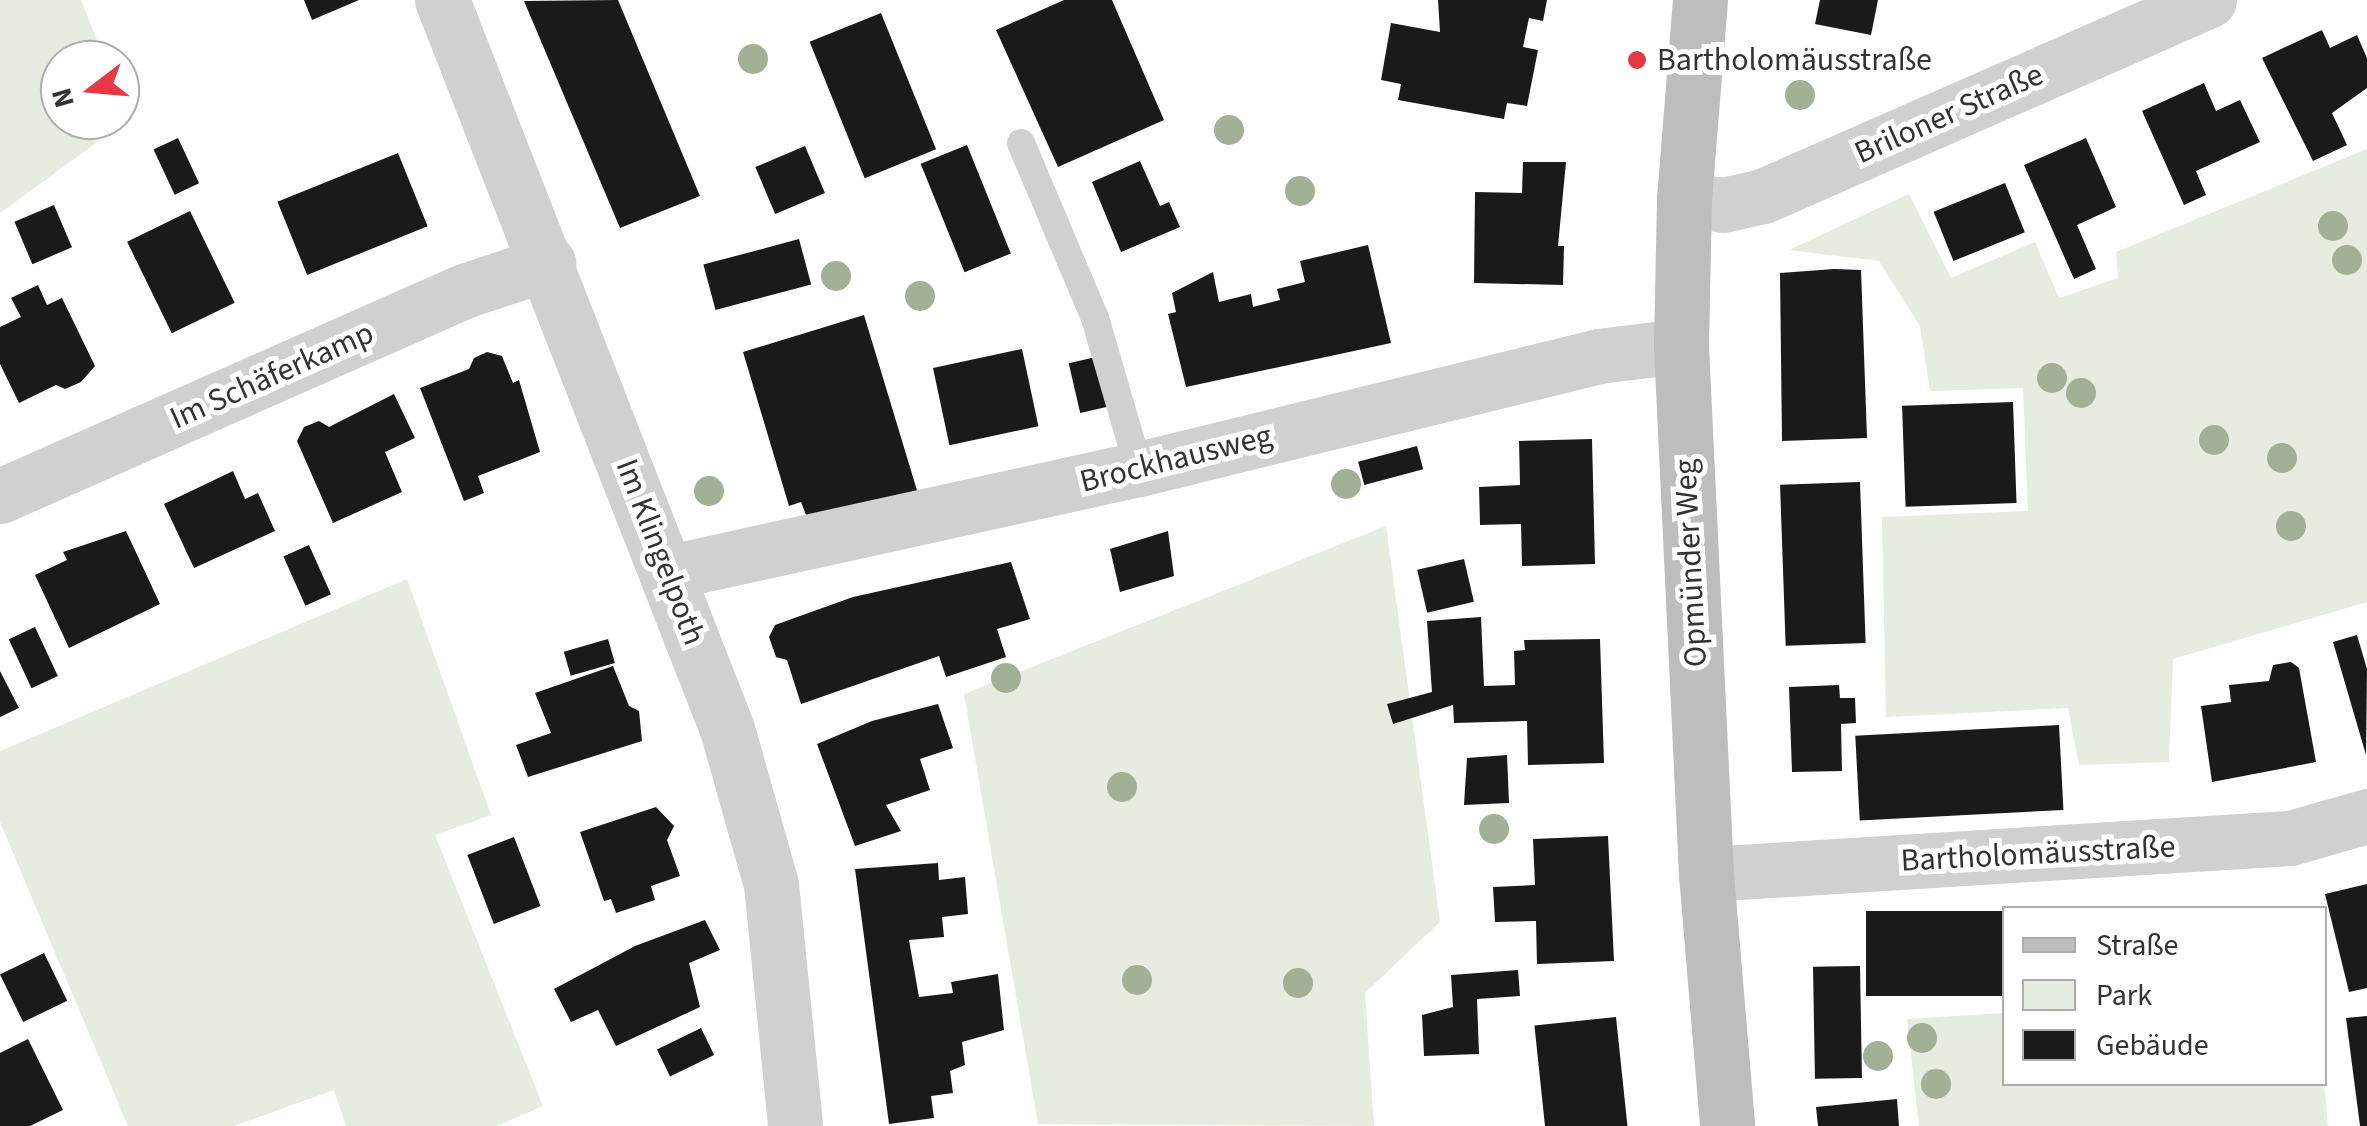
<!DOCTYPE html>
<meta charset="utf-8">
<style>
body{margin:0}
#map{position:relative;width:2367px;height:1126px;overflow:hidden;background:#fff;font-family:"Source Sans 3",sans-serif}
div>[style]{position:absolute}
.green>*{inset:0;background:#e6ecdf}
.building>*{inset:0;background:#1a1a1a;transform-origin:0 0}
.lane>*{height:28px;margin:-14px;padding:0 14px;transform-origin:14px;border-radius:14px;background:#d0d0d0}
.street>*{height:55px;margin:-27.5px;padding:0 27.5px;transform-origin:27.5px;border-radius:27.5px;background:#d0d0d0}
.secondary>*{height:55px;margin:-27.5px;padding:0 27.5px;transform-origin:27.5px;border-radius:27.5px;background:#bdbdbd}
.trees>*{width:30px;height:30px;margin:-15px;border-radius:50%;background:#a2b095}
.dots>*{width:28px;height:28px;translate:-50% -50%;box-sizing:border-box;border:5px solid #fff;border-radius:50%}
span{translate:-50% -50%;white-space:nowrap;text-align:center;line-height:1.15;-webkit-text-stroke:10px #fff;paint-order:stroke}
.poi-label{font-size:32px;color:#333}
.left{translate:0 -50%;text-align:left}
.street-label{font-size:32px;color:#333}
.legend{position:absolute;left:2002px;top:906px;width:325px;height:180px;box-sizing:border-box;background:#fff;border:2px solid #adadad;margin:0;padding:12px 18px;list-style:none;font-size:30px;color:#333}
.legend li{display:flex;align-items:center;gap:20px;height:50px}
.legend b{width:50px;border:2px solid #adadad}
.north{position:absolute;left:40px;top:40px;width:100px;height:100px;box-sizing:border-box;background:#fff;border:2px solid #adadad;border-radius:50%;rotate:254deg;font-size:28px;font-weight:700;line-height:40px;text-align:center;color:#333}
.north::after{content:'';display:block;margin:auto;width:35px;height:45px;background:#e63946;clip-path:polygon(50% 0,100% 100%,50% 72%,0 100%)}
</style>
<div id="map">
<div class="green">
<div style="clip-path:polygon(0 0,81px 0,105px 60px,60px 60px,60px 120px,120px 120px,120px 96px,129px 119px,0 213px)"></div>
<div style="clip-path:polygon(2367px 149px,2367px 602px,2173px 659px,2169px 762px,2079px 765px,2068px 708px,1886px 717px,1882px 517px,2028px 511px,2023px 388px,1930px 391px,1920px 326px,1879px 261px,1789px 250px,1909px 194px,1951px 278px,2035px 242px,2059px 298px,2118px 278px,2116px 252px)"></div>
<div style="clip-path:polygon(1386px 526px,1440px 922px,1365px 993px,1374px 1126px,1038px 1124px,964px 694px)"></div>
<div style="clip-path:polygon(407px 579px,491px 815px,435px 835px,543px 1106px,497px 1126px,346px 1126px,334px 1090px,234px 1126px,128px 1126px,0 822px,0 751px)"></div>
<div style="clip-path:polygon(2004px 1013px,2004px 1084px,2324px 1084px,2328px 1126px,1919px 1126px,1907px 1019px)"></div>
</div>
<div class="building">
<div style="clip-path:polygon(304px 0,359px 0,312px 20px)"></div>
<div style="clip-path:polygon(618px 0,700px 196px,620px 228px,524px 1px)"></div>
<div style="clip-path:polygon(1064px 0,1112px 0,1164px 120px,1058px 167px,996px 30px)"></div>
<div style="clip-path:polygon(1438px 0,1547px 0,1543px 21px,1529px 18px,1523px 47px,1538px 50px,1527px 106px,1507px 103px,1504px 119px,1398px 100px,1401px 84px,1381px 80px,1391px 23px,1440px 32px)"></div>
<div style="clip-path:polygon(1820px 0,1878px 0,1871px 35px,1815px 24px)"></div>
<div style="left:881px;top:13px;width:147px;height:77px;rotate:68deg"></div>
<div style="clip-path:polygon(2322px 30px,2330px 48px,2357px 35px,2367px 58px,2367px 88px,2332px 113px,2347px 145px,2313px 161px,2262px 58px)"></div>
<div style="clip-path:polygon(2204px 83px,2216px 111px,2240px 100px,2260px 142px,2196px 171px,2206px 195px,2184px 205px,2142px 111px)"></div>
<div style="left:178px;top:138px;width:50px;height:27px;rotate:65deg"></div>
<div style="clip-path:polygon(2086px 138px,2116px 207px,2077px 225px,2096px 269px,2074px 279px,2024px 165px)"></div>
<div style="left:967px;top:145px;width:117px;height:50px;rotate:68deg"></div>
<div style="left:805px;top:146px;width:51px;height:54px;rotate:67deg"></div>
<div style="left:398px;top:153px;width:79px;height:130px;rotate:68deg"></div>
<div style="clip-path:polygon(1140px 161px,1160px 206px,1169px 202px,1180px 227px,1121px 252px,1092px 182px)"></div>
<div style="clip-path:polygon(1523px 162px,1566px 162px,1558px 246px,1564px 246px,1563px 285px,1474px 283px,1475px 192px,1522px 193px)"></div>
<div style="left:2005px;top:183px;width:53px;height:77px;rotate:68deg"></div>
<div style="left:54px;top:205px;width:46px;height:43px;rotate:67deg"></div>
<div style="left:190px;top:211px;width:102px;height:70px;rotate:64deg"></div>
<div style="left:799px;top:239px;width:47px;height:99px;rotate:75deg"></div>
<div style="clip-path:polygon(1368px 245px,1391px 343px,1186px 387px,1168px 314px,1176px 312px,1172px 293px,1213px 272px,1219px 302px,1251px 294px,1253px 307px,1280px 300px,1277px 289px,1305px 282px,1300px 261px)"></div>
<div style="clip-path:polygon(1834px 269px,1861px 270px,1867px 438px,1782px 441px,1780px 273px)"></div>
<div style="clip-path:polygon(38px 285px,47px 305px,62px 298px,95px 366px,81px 382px,65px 389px,56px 385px,19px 403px,0 364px,0 327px,21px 317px,11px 298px)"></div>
<div style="clip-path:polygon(864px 315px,919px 497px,808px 520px,801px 502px,789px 506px,743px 352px)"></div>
<div style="left:1022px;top:349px;width:79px;height:91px;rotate:78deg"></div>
<div style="clip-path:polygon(487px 352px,502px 356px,513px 383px,519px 380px,540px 452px,478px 476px,484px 493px,464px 501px,420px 388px,469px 369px,474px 358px)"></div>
<div style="left:1096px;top:357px;width:51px;height:28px;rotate:77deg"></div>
<div style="clip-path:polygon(394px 394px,415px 438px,385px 452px,402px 492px,333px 523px,297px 441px,304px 427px,319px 421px,329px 427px)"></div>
<div style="left:2013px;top:402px;width:101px;height:111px;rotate:88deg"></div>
<div style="clip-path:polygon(1592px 439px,1595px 564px,1522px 566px,1521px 524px,1480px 525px,1479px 487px,1520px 485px,1519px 441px)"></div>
<div style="left:1417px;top:446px;width:24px;height:61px;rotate:75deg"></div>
<div style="clip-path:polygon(233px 471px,245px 499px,258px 493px,275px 531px,194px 568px,164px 504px)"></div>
<div style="left:1860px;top:482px;width:161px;height:80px;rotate:88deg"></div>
<div style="clip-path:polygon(126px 531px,160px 604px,69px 648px,35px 575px,67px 560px,63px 552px)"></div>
<div style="clip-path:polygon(1168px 531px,1174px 576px,1120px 592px,1110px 549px)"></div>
<div style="left:309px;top:545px;width:54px;height:28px;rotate:66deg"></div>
<div style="left:1464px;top:559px;width:44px;height:48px;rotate:77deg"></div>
<div style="clip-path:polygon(1011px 562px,1030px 619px,997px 629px,1006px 657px,946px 677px,939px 656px,801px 704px,787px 660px,776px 657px,769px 637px,775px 625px,853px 597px)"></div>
<div style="clip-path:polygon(1481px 617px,1484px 686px,1515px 685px,1514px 651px,1525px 650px,1524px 640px,1600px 639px,1604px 763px,1528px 765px,1527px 721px,1454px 723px,1453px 705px,1393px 724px,1387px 704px,1432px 692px,1427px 621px)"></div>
<div style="left:35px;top:627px;width:54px;height:29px;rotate:65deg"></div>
<div style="clip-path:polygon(2357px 635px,2367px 669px,2366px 755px,2333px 642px)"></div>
<div style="left:608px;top:639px;width:25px;height:46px;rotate:74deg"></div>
<div style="clip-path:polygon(2291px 662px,2299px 668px,2316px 762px,2212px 782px,2201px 706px,2231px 702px,2229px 685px,2269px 681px,2273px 665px)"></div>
<div style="clip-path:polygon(613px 666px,629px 706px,639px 711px,642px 741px,528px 777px,516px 745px,551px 733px,535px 693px)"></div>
<div style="clip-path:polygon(0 671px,19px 708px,0 717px)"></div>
<div style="clip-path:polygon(1839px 685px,1840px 698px,1855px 698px,1856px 723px,1841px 724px,1842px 771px,1792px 772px,1789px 687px)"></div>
<div style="clip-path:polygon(938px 704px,953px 748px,920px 759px,930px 790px,886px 805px,901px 831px,855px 846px,817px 744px,872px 721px)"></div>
<div style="left:2059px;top:725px;width:85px;height:204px;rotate:87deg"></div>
<div style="clip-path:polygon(1507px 755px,1509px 803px,1464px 805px,1467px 758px)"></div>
<div style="clip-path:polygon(656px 807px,674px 826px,667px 840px,680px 876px,651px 886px,655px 900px,616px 913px,611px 899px,604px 901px,580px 832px)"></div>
<div style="clip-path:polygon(1608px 836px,1614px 961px,1537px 964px,1536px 921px,1495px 922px,1493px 887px,1535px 885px,1533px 839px)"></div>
<div style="left:514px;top:837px;width:74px;height:50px;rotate:69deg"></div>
<div style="clip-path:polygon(938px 863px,939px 880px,965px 877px,968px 914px,942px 917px,944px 937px,909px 940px,919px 997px,953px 993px,951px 982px,998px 974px,1004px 1030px,962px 1042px,965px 1065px,950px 1071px,953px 1093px,931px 1096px,934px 1118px,889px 1124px,855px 869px)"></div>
<div style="clip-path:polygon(2367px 884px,2367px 988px,2349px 992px,2325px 894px)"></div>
<div style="left:2004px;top:911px;width:85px;height:138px;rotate:90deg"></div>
<div style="clip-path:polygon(705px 920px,720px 950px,689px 963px,700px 1007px,616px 1046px,598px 1010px,571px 1022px,554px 989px,635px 946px)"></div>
<div style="left:44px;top:953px;width:53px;height:49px;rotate:64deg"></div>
<div style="left:1860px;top:966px;width:112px;height:47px;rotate:89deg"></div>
<div style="clip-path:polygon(1518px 970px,1520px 996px,1477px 999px,1479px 1054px,1424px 1056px,1422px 1015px,1453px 1007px,1451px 975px)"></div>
<div style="clip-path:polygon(2367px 1016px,2367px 1126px,2360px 1126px,2346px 1018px)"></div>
<div style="left:1616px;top:1017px;width:110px;height:82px;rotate:84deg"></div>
<div style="left:701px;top:1028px;width:30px;height:49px;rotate:64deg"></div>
<div style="clip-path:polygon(28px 1039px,63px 1110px,30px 1126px,0 1126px,0 1053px)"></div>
<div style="clip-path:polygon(1897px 1099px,1899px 1126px,1818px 1126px,1816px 1107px)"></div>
</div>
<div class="lane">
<div style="left:1021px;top:143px;width:190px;rotate:67.1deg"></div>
<div style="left:1095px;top:318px;width:157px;rotate:73.8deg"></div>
</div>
<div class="street">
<div style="left:442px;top:0;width:783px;rotate:68.65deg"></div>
<div style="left:727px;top:729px;width:161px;rotate:74.2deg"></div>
<div style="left:771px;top:884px;width:243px;rotate:84.3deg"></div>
<div style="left:1684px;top:200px;width:39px;rotate:7deg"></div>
<div style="left:1723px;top:205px;width:41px;rotate:-12.7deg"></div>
<div style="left:1763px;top:196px;width:487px;rotate:-23.7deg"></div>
<div style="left:0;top:496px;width:507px;rotate:-23.84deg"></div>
<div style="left:464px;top:291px;width:89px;rotate:-18.4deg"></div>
<div style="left:670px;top:572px;width:480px;rotate:-12.4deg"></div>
<div style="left:1139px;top:469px;width:473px;rotate:-13.8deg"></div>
<div style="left:1598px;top:356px;width:84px;rotate:-6.9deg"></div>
<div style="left:1706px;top:874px;width:585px;rotate:-3.53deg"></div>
<div style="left:2290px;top:838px;width:80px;rotate:-15.9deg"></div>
</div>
<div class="secondary">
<div style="left:1700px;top:0;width:201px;rotate:94.6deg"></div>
<div style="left:1684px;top:200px;width:146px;rotate:91.2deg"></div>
<div style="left:1681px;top:346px;width:529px;rotate:87.29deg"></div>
<div style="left:1706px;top:874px;width:253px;rotate:85.2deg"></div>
</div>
<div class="trees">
<div style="left:753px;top:59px"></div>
<div style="left:1800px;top:95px"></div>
<div style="left:1229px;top:130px"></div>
<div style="left:1300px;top:191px"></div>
<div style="left:2333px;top:226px"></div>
<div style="left:2347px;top:260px"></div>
<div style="left:836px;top:276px"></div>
<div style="left:920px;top:296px"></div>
<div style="left:2052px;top:378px"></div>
<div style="left:2081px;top:393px"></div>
<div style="left:2214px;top:440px"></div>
<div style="left:2282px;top:458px"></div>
<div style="left:1346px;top:484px"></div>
<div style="left:709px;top:491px"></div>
<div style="left:2291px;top:526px"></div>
<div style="left:1006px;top:678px"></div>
<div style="left:1122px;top:787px"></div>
<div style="left:1494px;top:829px"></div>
<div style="left:1137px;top:980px"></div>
<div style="left:1298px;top:983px"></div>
<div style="left:1922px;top:1038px"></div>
<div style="left:1878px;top:1056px"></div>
<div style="left:1936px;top:1084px"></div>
</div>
<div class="dots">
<div style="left:1637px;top:60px;background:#e63946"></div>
</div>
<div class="poi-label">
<span class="left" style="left:1657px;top:60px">Bartholomäusstraße</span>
</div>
<div class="street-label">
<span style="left:1949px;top:114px;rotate:-24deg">Briloner Straße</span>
<span style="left:272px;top:376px;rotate:-24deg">Im Schäferkamp</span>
<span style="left:1176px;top:459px;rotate:-14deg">Brockhausweg</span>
<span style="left:660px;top:552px;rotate:69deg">Im Klingelpoth</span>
<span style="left:1691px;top:563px;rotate:-93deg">Opmünder Weg</span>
<span style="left:2038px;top:854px;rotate:-3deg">Bartholomäusstraße</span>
</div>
<ul class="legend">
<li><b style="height:12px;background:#bdbdbd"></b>Straße</li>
<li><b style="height:28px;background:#e6ecdf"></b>Park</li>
<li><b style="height:28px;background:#1a1a1a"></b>Gebäude</li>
</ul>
<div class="north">N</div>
</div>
